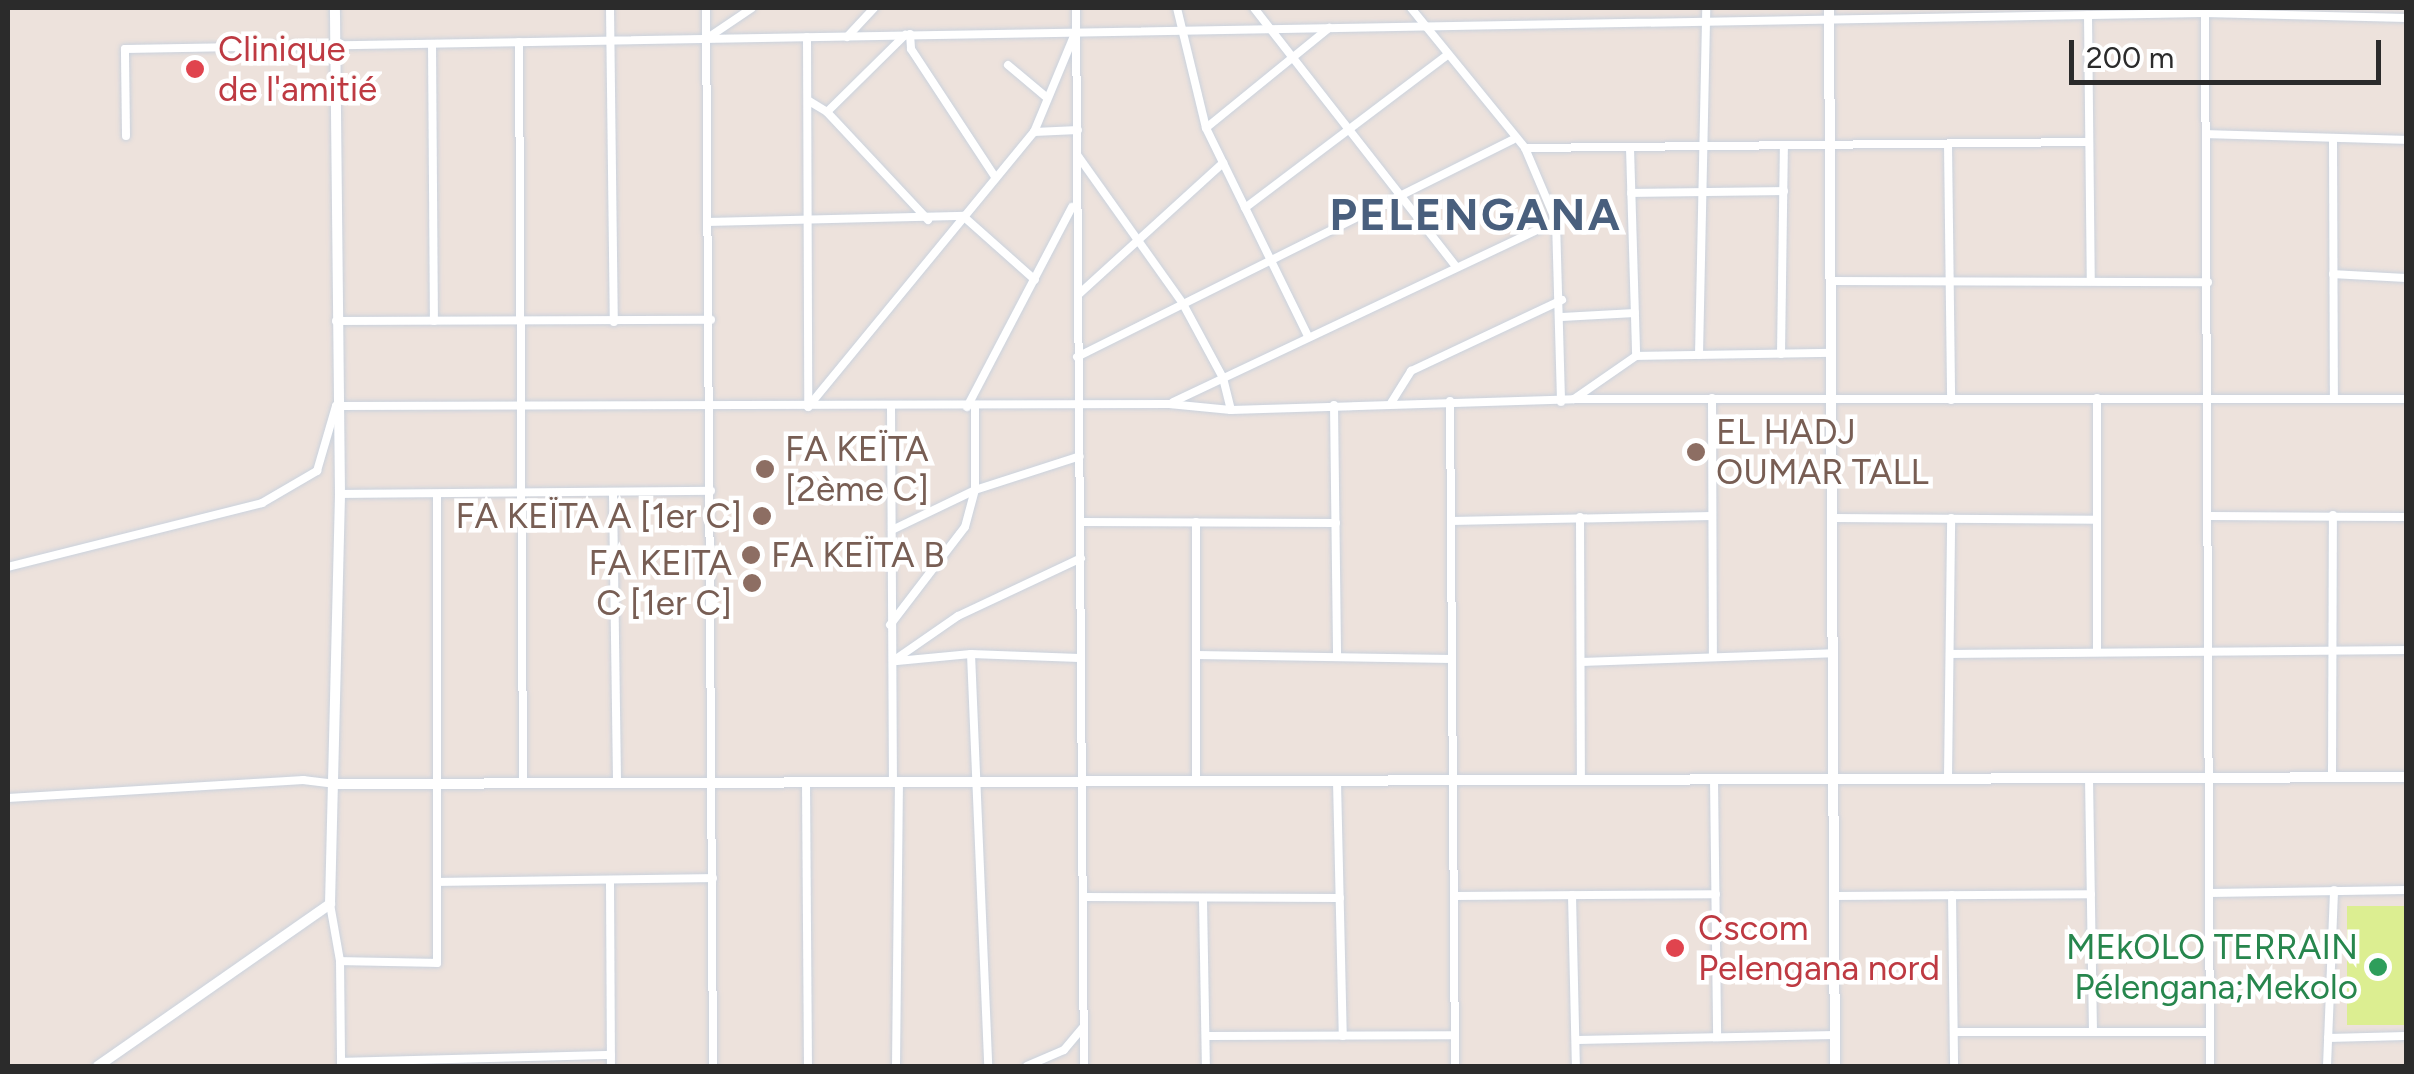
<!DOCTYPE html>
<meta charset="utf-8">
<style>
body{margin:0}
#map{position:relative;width:2414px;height:1074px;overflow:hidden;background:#ede2dc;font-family:Figtree,sans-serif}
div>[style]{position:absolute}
.pitch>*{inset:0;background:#dcee91;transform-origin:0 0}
.roads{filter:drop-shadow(0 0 2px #cad2dd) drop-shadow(0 0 2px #cad2dd)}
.minor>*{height:8px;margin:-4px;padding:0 4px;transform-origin:4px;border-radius:4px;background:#fff}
.tertiary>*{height:10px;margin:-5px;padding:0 5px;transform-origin:5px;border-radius:5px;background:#fff}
.dots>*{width:28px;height:28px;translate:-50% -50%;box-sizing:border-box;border:5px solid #fff;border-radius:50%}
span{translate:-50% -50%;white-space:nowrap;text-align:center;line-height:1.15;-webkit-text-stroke:9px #fff;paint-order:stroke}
.health-label{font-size:35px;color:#be3a42}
.left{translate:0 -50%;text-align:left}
.education-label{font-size:35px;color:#785e54}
.right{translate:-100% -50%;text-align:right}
.leisure-label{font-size:35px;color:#27864d}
.district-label{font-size:45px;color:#495f7d;font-weight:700;letter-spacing:2.5px}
.frame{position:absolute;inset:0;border:10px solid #2b2b2b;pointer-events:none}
.scale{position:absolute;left:2069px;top:40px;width:312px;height:45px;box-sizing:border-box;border:5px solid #2b2b2b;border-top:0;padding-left:12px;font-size:30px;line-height:35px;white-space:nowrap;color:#2b2b2b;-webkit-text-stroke:8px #fff;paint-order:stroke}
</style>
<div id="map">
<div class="pitch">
<div style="left:2406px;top:906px;width:119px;height:59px;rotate:90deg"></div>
</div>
<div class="roads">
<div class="minor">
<div style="left:610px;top:8px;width:314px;rotate:89.3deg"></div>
<div style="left:706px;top:8px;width:1058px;rotate:89.62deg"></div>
<div style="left:1076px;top:8px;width:1058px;rotate:89.57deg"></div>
<div style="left:1177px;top:8px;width:123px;rotate:76.4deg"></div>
<div style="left:1206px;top:128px;width:232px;rotate:63.9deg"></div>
<div style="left:1254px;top:8px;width:328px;rotate:52deg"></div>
<div style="left:1411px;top:8px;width:181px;rotate:50.8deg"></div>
<div style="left:1525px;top:148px;width:79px;rotate:67deg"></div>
<div style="left:1556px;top:221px;width:181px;rotate:88.4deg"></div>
<div style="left:2205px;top:12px;width:1054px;rotate:89.73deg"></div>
<div style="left:2088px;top:15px;width:266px;rotate:89.4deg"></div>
<div style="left:910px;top:34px;width:15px;rotate:86deg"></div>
<div style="left:911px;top:49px;width:153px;rotate:56.7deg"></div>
<div style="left:807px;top:37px;width:370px;rotate:89.8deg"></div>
<div style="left:847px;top:37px;width:40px;rotate:-47deg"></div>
<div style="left:706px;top:39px;width:55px;rotate:-34deg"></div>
<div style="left:519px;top:42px;width:742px;rotate:89.69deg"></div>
<div style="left:432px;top:44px;width:277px;rotate:89.6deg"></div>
<div style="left:1008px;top:65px;width:48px;rotate:40deg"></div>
<div style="left:809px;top:101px;width:21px;rotate:31deg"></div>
<div style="left:827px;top:112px;width:148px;rotate:46.9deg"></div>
<div style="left:827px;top:112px;width:110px;rotate:-44.6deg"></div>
<div style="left:1206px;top:128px;width:159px;rotate:-39.1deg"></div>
<div style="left:1034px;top:132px;width:44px;rotate:-2.6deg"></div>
<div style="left:2207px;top:134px;width:199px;rotate:1.7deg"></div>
<div style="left:126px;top:136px;width:87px;rotate:-90.7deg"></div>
<div style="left:125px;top:49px;width:2080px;rotate:-0.99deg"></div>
<div style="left:2205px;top:13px;width:201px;rotate:1.4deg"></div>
<div style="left:2333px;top:139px;width:260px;rotate:89.8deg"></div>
<div style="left:1948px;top:144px;width:256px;rotate:89.3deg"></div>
<div style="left:1525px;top:148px;width:563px;rotate:-0.61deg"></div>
<div style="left:1630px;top:148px;width:208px;rotate:88.3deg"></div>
<div style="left:1078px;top:156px;width:181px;rotate:54.6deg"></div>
<div style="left:1183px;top:304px;width:84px;rotate:61.6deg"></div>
<div style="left:1223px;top:378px;width:33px;rotate:76deg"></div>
<div style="left:1631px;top:193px;width:153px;rotate:-0.7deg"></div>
<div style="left:1245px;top:208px;width:253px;rotate:-37.1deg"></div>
<div style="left:711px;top:222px;width:252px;rotate:-1.4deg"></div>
<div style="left:963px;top:216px;width:96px;rotate:41.6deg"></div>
<div style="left:2333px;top:274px;width:73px;rotate:3.1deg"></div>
<div style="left:1831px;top:281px;width:377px;rotate:0.2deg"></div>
<div style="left:1079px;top:294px;width:195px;rotate:-42.3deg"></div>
<div style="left:1562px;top:317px;width:73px;rotate:-3.1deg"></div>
<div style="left:336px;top:321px;width:375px;rotate:-0.2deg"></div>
<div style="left:1781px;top:354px;width:208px;rotate:-89.2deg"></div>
<div style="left:1699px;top:355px;width:347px;rotate:-88.8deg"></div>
<div style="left:1077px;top:357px;width:487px;rotate:-26.5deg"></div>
<div style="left:1712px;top:398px;width:259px;rotate:89.8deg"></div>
<div style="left:2097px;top:398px;width:253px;rotate:90deg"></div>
<div style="left:1574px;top:399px;width:75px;rotate:-34.7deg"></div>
<div style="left:1636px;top:356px;width:195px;rotate:-0.9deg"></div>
<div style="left:1450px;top:401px;width:665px;rotate:89.57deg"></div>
<div style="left:1173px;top:402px;width:424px;rotate:-25.3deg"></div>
<div style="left:1391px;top:403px;width:38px;rotate:-58deg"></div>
<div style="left:1411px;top:371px;width:167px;rotate:-25.2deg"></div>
<div style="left:1334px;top:405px;width:252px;rotate:89.3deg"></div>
<div style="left:808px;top:407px;width:356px;rotate:-50.6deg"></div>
<div style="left:1034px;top:132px;width:104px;rotate:-67.4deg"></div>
<div style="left:891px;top:407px;width:375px;rotate:89.7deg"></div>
<div style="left:967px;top:407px;width:226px;rotate:-62.3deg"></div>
<div style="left:340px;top:494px;width:371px;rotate:-0.5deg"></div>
<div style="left:613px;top:494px;width:289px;rotate:89.2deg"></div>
<div style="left:2209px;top:516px;width:197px;rotate:0.3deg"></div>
<div style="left:1580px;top:517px;width:263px;rotate:89.8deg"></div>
<div style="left:1832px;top:518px;width:265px;rotate:0.4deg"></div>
<div style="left:1451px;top:521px;width:261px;rotate:-1.1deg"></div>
<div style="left:1081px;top:522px;width:255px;rotate:0.2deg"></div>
<div style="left:1196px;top:522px;width:259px;rotate:90deg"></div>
<div style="left:892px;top:530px;width:92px;rotate:-25.7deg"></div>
<div style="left:975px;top:490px;width:110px;rotate:-17.9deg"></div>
<div style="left:8px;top:567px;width:262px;rotate:-14.1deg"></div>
<div style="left:262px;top:503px;width:64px;rotate:-30.2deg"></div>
<div style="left:317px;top:471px;width:68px;rotate:-73.7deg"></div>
<div style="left:336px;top:406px;width:833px;rotate:-0.14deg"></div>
<div style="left:1169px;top:404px;width:62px;rotate:5.5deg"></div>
<div style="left:1231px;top:410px;width:343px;rotate:-1.8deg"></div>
<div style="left:1574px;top:399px;width:832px"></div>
<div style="left:890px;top:625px;width:123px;rotate:-52.6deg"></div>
<div style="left:965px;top:527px;width:38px;rotate:-75deg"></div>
<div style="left:975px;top:490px;width:83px;rotate:-90deg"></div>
<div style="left:971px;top:654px;width:412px;rotate:87.6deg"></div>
<div style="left:1950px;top:654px;width:456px;rotate:-0.5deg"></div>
<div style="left:1196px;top:655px;width:256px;rotate:0.9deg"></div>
<div style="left:893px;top:661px;width:79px;rotate:-34.7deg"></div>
<div style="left:958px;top:616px;width:136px;rotate:-25.2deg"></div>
<div style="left:897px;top:661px;width:74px;rotate:-5.4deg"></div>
<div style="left:971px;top:654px;width:108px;rotate:2.1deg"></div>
<div style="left:1581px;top:662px;width:252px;rotate:-2deg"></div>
<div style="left:2332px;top:777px;width:262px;rotate:-89.8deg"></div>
<div style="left:1948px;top:778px;width:260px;rotate:-89.3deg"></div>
<div style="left:2089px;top:778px;width:252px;rotate:89.1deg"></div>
<div style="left:1714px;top:779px;width:258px;rotate:89.3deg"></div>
<div style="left:1337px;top:781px;width:255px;rotate:88.7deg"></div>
<div style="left:806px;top:783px;width:283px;rotate:89.6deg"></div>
<div style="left:8px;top:798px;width:296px;rotate:-3.5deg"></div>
<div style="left:303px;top:780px;width:31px;rotate:7deg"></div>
<div style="left:438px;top:882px;width:275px;rotate:-0.8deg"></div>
<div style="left:610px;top:882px;width:184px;rotate:89.7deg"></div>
<div style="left:2210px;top:893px;width:196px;rotate:-0.9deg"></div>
<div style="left:1572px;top:895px;width:171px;rotate:88.7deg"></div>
<div style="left:1952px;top:895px;width:171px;rotate:89.3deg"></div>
<div style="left:1454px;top:896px;width:262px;rotate:-0.4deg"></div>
<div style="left:1834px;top:896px;width:257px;rotate:-0.4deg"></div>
<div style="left:1083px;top:897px;width:257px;rotate:0.2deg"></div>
<div style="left:1203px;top:900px;width:166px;rotate:89deg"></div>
<div style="left:330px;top:904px;width:58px;rotate:80deg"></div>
<div style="left:340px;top:961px;width:103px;rotate:89.4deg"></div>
<div style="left:340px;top:961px;width:97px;rotate:1.2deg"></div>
<div style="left:437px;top:963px;width:469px;rotate:-90deg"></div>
<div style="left:1954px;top:1032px;width:256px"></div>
<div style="left:1207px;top:1036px;width:248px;rotate:-0.2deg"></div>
<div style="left:2328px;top:1038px;width:78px;rotate:-1.5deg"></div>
<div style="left:1577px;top:1040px;width:258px;rotate:-1.1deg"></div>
<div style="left:341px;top:1062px;width:270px;rotate:-1.5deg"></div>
<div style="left:896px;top:1066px;width:284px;rotate:-89.4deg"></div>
<div style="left:1027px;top:1066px;width:40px;rotate:-23.4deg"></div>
<div style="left:1064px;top:1050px;width:30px;rotate:-50deg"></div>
<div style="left:2327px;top:1066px;width:176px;rotate:-87.7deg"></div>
</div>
<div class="tertiary">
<div style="left:1829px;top:8px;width:1058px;rotate:89.68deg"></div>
<div style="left:334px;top:784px;width:2072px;rotate:-0.19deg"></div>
<div style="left:98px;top:1066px;width:283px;rotate:-34.9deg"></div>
<div style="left:330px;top:904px;width:410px;rotate:-88.6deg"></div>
<div style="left:340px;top:494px;width:486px;rotate:-90.6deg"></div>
</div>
</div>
<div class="dots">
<div style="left:195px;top:69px;background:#e0444e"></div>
<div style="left:1696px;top:452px;background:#8d6e63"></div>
<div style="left:765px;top:469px;background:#8d6e63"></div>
<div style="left:762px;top:516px;background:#8d6e63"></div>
<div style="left:751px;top:555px;background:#8d6e63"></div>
<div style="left:752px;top:583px;background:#8d6e63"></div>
<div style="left:1675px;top:948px;background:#e0444e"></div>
<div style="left:2378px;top:967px;background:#2e9e5b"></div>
</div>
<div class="health-label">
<span class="left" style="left:218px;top:69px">Clinique<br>de l'amitié</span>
<span class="left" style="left:1698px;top:948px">Cscom<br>Pelengana nord</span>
</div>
<div class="education-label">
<span class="left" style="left:1716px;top:452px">EL HADJ<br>OUMAR TALL</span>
<span class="left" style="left:785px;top:469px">FA KEÏTA<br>[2ème C]</span>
<span class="right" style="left:742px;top:516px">FA KEÏTA A [1er C]</span>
<span class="left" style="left:771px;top:555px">FA KEÏTA B</span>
<span class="right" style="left:732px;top:583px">FA KEITA<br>C [1er C]</span>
</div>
<div class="leisure-label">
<span class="right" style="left:2358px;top:967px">MEkOLO TERRAIN<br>Pélengana;Mekolo</span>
</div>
<div class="district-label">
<span style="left:1476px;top:215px">PELENGANA</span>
</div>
<div class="frame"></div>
<div class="scale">200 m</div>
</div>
